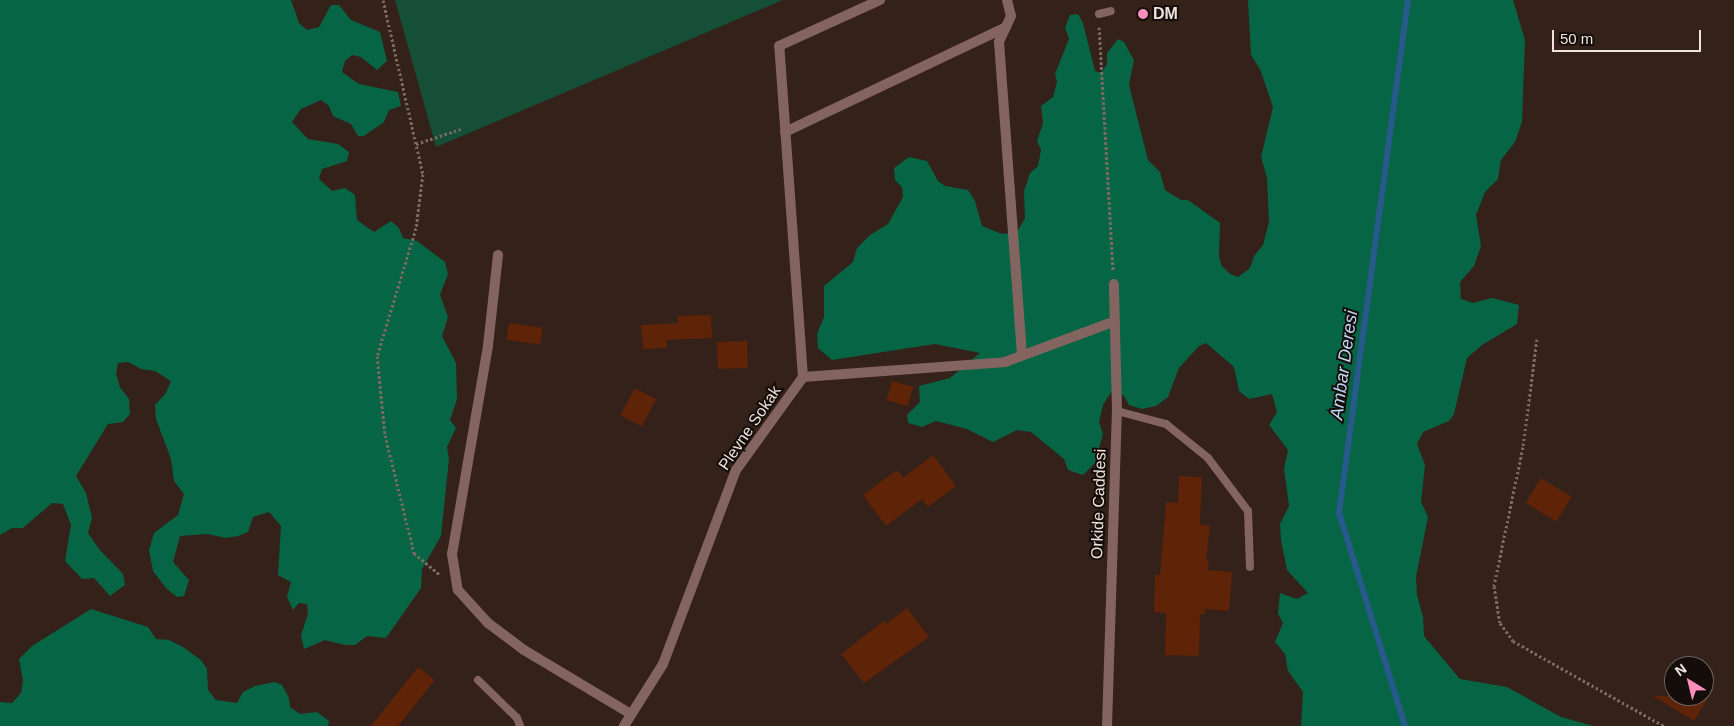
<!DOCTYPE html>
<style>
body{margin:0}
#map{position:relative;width:1734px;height:726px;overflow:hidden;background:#342119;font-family:Arial,sans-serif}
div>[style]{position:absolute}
.green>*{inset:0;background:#154f38}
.forest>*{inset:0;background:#066545}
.stream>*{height:6px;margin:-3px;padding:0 3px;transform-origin:3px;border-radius:3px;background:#27598a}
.building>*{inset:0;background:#5f2307;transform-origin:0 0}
.path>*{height:3px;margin-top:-1.5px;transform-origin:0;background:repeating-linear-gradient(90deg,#7b6963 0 2.5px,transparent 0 5px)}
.service>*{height:8px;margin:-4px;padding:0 4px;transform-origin:4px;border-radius:4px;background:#846460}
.minor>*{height:10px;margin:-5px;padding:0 5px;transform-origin:5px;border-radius:5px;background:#846460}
.tertiary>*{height:10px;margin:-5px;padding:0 5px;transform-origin:5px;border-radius:5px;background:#846460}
.dots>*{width:14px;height:14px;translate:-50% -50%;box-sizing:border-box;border:2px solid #150d09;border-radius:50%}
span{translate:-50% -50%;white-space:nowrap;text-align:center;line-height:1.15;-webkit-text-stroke:4px #150d09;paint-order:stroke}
.poi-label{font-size:16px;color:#f0e2dd;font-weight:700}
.left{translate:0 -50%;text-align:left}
.street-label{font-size:16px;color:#f0e2dd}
.water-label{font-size:18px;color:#bed9f7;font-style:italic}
.north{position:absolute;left:1664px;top:656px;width:50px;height:50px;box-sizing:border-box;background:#150d09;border:1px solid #6d625e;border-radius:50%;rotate:324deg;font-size:14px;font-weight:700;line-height:20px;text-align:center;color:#f0e2dd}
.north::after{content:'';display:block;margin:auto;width:18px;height:22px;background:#fe8ebc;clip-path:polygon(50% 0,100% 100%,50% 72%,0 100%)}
.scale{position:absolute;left:1552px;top:30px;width:149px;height:22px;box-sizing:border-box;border:2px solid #f0e2dd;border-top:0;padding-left:6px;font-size:15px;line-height:18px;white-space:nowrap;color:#f0e2dd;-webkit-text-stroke:4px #150d09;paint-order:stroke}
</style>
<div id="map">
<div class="green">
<div style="clip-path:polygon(395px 0,783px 0,436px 147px)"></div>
</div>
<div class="forest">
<div style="clip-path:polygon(0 0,291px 0,299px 23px,307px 30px,319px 27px,331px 5px,339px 5px,351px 20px,380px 32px,387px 61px,377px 70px,361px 57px,352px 55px,345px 61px,342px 72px,359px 84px,398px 92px,401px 106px,389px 110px,384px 122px,364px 136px,358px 136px,351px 124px,333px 116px,329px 106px,321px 100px,301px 109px,292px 122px,308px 139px,338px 144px,349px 152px,347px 161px,322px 169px,319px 179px,332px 191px,345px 188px,355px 195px,357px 220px,374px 232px,391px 221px,399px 228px,403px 238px,417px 241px,445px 262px,448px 274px,440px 295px,448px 317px,442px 336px,456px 363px,457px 399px,450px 420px,456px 428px,447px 447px,449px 459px,441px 536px,422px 569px,421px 588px,386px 638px,367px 636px,355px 645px,345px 645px,325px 640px,304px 649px,301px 635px,308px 614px,307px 604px,299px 603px,293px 610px,287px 597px,291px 582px,278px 575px,281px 526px,269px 512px,253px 517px,248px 532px,238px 536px,226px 538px,207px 534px,180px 536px,173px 562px,189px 580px,184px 596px,177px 597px,166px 588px,153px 571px,149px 550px,154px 533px,178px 515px,184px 494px,174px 481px,171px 459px,156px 419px,155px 405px,166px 393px,171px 381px,155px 371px,141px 369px,128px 362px,118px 363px,116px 374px,120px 387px,129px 399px,130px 414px,123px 422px,108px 424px,76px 476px,86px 493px,92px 518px,88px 533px,99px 549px,123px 574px,125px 585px,110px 596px,94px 578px,82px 579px,65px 561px,71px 525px,63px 504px,52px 503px,23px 528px,12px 528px,0 535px)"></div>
<div style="clip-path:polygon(1248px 0,1513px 0,1525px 40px,1522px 122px,1515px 142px,1501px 160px,1498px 179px,1485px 192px,1476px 215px,1481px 246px,1474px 266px,1460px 282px,1461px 299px,1473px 303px,1492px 298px,1519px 305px,1517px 324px,1482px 345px,1467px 358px,1454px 414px,1449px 421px,1423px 432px,1417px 444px,1425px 465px,1421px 502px,1428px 517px,1416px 577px,1417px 595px,1423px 617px,1424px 636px,1460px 679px,1507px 687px,1561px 717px,1593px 726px,1301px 726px,1303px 692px,1288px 671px,1285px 654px,1275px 642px,1283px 623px,1278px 614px,1280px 593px,1297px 599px,1308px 593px,1287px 570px,1281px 540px,1280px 524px,1289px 506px,1284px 469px,1288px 450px,1269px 425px,1277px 412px,1272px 394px,1249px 399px,1239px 391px,1234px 367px,1206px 343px,1199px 346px,1179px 368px,1168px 397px,1156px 406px,1142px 409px,1129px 405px,1124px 396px,1113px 389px,1103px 405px,1099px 422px,1103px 434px,1095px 463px,1083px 475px,1068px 470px,1064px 459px,1031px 432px,1017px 430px,993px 442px,967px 429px,936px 421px,922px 427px,908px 423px,907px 415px,920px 402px,919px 386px,950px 378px,980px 353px,935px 344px,832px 360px,818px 348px,817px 334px,824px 317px,824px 286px,853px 262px,857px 248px,870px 235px,888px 224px,903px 197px,902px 187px,895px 180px,894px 168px,909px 157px,927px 161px,938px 181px,945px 186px,968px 190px,975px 201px,982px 226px,1002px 234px,1017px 232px,1025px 218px,1024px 191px,1030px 173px,1038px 166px,1041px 150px,1037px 141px,1043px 123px,1041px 106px,1053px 97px,1057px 82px,1055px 74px,1069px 39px,1065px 28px,1070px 15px,1078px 14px,1083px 23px,1095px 71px,1101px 73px,1107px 64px,1107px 53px,1118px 39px,1124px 42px,1134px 60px,1129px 85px,1148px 160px,1160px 172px,1165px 190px,1181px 200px,1188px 200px,1220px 223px,1219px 256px,1221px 265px,1230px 274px,1238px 277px,1250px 268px,1254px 256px,1263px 245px,1269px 222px,1267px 178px,1261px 157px,1273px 107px,1260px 69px,1251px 55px)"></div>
<div style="clip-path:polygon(91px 609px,148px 627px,156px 639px,169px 640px,183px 647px,201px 660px,207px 669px,208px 690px,216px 700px,237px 703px,243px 692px,255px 686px,275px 682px,282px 685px,289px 698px,290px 707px,300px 714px,317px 712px,329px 721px,328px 726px,0 726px,0 702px,12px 703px,21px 693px,23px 680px,19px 659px,32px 646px)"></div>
</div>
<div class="stream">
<div style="left:1405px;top:726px;width:223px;rotate:-107.2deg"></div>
<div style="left:1339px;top:513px;width:518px;rotate:-82.34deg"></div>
</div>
<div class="building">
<div style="clip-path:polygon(711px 315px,712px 338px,666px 340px,667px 348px,643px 349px,641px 325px,678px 323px,678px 316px)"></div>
<div style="left:509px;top:323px;width:34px;height:17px;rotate:8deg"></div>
<div style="left:747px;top:341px;width:27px;height:30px;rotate:88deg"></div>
<div style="left:892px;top:381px;width:22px;height:20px;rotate:16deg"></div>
<div style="left:635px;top:388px;width:24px;height:31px;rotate:28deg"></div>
<div style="clip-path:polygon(933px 455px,956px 486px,928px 507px,922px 499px,886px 526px,863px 495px,897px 470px,903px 478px)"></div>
<div style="clip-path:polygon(1179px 476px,1202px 477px,1200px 524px,1210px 526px,1206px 560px,1209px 560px,1208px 570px,1232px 572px,1229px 611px,1205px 609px,1205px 614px,1200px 614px,1199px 656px,1165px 655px,1166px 613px,1154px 612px,1155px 575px,1160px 575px,1166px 502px,1178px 503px)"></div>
<div style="left:1541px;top:478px;width:36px;height:29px;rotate:32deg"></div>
<div style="clip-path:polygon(907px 608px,929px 637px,864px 683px,841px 654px,884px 621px,886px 624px)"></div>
<div style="clip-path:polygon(418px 667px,435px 680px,398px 726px,371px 726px)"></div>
<div style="clip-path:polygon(1653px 696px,1709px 696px,1694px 721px)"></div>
</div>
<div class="path">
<div style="left:383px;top:0;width:179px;rotate:77.1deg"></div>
<div style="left:423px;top:174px;width:54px;rotate:97.4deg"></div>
<div style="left:416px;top:228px;width:134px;rotate:106.9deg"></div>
<div style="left:377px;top:356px;width:79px;rotate:84.2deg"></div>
<div style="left:385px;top:435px;width:122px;rotate:76.2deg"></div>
<div style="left:414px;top:553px;width:34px;rotate:40deg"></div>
<div style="left:1099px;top:27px;width:243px;rotate:86.7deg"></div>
<div style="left:416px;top:144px;width:47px;rotate:-18.4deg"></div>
<div style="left:1537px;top:339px;width:109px;rotate:97.4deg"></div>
<div style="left:1523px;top:447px;width:142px;rotate:101.8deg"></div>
<div style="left:1494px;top:586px;width:37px;rotate:81deg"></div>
<div style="left:1500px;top:623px;width:22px;rotate:54deg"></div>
<div style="left:1513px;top:641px;width:173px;rotate:29.4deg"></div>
</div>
<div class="service">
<div style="left:1099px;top:14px;width:12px;rotate:-14deg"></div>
<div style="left:1117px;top:411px;width:51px;rotate:14.9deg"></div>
<div style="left:1166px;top:424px;width:54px;rotate:39deg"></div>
<div style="left:1208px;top:458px;width:66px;rotate:53deg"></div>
<div style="left:1248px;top:511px;width:56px;rotate:88deg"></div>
<div style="left:478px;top:680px;width:54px;rotate:44.3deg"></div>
<div style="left:517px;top:718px;width:9px;rotate:69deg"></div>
</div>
<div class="minor">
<div style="left:1007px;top:0;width:16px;rotate:76deg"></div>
<div style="left:1011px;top:16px;width:29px;rotate:115deg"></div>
<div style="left:999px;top:42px;width:314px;rotate:85.8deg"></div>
<div style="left:785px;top:132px;width:245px;rotate:-25.4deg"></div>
<div style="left:498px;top:255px;width:92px;rotate:96.3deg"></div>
<div style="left:488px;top:346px;width:211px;rotate:99.8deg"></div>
<div style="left:452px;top:554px;width:36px;rotate:81deg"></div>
<div style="left:458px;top:590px;width:45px;rotate:47.7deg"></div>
<div style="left:488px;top:623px;width:45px;rotate:36.9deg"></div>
<div style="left:524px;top:650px;width:125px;rotate:30.9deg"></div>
<div style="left:803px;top:377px;width:332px;rotate:-94.1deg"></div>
<div style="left:779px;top:46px;width:111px;rotate:-24.5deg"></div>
<div style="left:624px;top:726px;width:73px;rotate:-57.8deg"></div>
<div style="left:663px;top:664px;width:207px;rotate:-69.4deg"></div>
<div style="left:736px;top:470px;width:115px;rotate:-54.2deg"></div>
<div style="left:803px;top:377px;width:203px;rotate:-4.2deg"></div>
<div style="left:1005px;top:362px;width:117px;rotate:-20.4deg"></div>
</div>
<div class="tertiary">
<div style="left:1107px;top:726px;width:315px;rotate:-88.2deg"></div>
<div style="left:1117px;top:411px;width:127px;rotate:-91.4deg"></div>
</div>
<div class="dots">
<div style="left:1143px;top:14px;background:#fe8ebc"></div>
</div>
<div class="poi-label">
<span class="left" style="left:1153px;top:14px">DM</span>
</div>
<div class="street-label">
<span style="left:750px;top:428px;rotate:-56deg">Plevne Sokak</span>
<span style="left:1099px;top:504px;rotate:-88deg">Orkide Caddesi</span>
</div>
<div class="water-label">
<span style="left:1344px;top:365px;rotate:-82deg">Ambar Deresi</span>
</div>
<div class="north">N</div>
<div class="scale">50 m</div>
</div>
